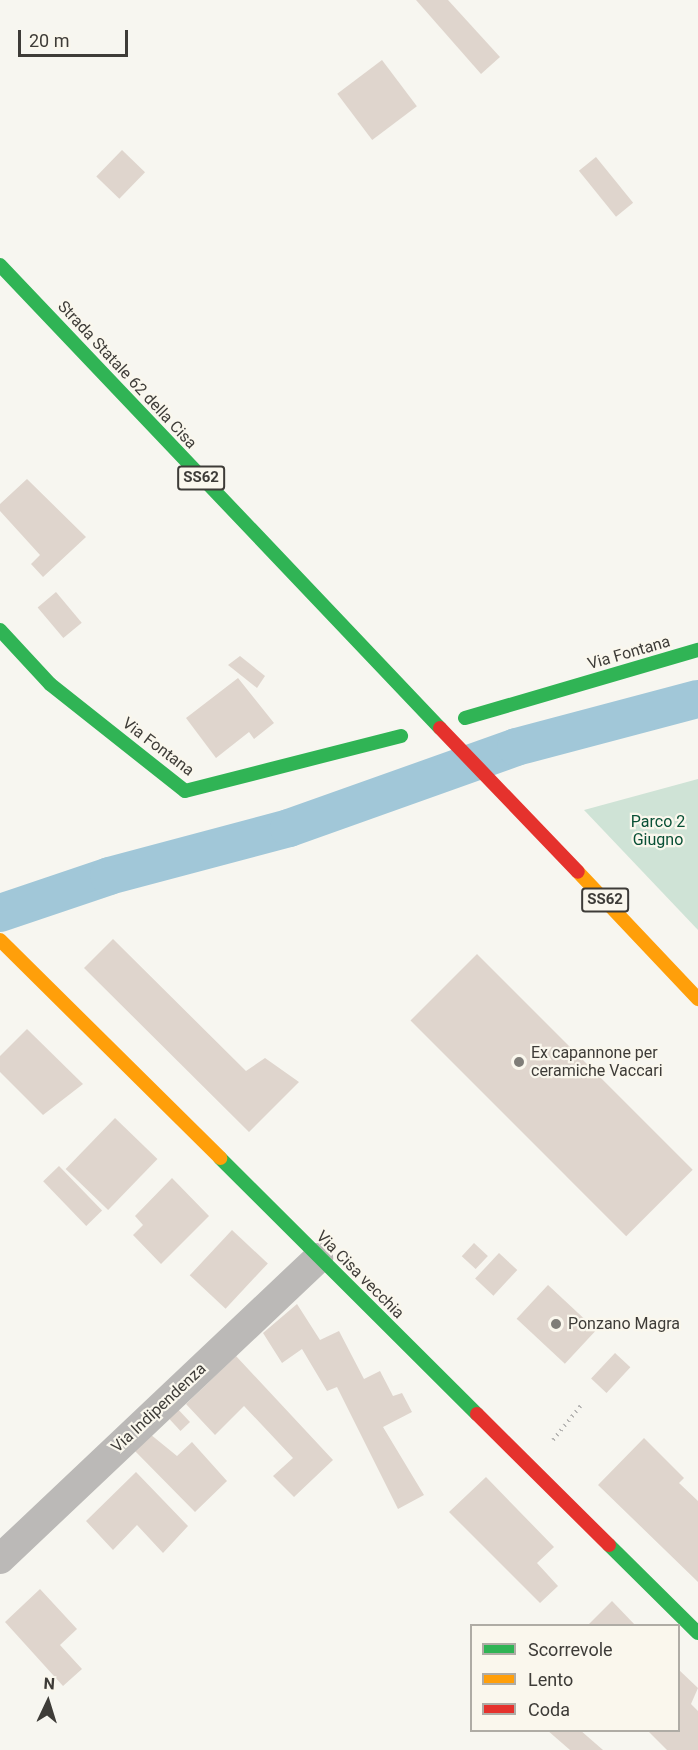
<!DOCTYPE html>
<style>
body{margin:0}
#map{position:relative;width:698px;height:1750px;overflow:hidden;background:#f7f6f0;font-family:Roboto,sans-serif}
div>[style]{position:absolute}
.green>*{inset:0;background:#cfe3d6}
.canal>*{height:38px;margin:-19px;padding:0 19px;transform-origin:19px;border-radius:19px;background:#a1c7d8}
.building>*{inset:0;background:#dfd5cd;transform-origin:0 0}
.path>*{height:4px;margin-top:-2px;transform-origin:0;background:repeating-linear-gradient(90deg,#b6b5b3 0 1.5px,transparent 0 6px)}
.street>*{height:30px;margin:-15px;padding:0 15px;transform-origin:15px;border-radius:15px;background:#bbb9b7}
.fast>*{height:14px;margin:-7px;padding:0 7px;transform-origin:7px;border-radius:7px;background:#30b455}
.slow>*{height:14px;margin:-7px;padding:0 7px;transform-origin:7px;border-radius:7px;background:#ff9f0a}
.jam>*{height:14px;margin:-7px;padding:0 7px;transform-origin:7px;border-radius:7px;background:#e5322d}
.dots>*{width:16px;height:16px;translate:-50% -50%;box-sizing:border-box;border:3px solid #faf7ed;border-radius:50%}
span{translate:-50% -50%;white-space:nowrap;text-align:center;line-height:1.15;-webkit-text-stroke:4.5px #faf7ed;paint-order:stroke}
.shield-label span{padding:2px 4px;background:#faf7ed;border:2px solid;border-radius:4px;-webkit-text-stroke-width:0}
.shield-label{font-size:15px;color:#3e3c38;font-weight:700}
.street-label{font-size:16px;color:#3e3c38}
.park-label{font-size:16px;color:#095036}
.poi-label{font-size:16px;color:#3e3c38}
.left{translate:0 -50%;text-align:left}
.legend{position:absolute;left:470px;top:1624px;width:210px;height:108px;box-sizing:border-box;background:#faf7ed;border:2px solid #afaca5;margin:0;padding:8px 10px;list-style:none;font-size:18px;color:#3e3c38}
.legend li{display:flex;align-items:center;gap:12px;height:30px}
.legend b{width:30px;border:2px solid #afaca5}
.north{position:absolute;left:18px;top:1672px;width:60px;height:60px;-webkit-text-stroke:4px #faf7ed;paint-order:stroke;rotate:4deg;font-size:16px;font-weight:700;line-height:24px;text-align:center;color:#3e3c38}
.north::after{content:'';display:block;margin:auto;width:21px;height:27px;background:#3e3c38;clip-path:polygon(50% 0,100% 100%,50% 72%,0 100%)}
.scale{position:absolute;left:18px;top:30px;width:110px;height:27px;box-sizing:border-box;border:3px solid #3e3c38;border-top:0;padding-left:8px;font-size:18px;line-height:21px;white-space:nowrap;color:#3e3c38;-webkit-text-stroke:4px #faf7ed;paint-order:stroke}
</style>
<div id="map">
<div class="green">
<div style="clip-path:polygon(698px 779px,698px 930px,584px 810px)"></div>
</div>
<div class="canal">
<div style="left:0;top:913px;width:115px;rotate:-18.7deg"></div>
<div style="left:109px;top:876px;width:186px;rotate:-14.9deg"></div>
<div style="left:289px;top:828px;width:241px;rotate:-19.6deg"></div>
<div style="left:516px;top:747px;width:188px;rotate:-14.8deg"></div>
</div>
<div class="building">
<div style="clip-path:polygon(416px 0,448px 0,500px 57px,481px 74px)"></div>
<div style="left:382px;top:60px;width:58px;height:56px;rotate:53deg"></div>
<div style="left:122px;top:150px;width:32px;height:37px;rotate:44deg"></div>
<div style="left:596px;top:157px;width:59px;height:22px;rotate:51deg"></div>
<div style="clip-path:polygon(27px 479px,86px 537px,43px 577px,31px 564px,40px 555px,0 511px,0 504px)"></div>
<div style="left:56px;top:592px;width:40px;height:24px;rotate:50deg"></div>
<div style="clip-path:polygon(240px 656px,265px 676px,257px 688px,228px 665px)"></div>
<div style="clip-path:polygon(238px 678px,274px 723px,254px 739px,249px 732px,216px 758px,186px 718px)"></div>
<div style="clip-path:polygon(113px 939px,246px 1071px,265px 1058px,299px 1082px,249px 1132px,84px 968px)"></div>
<div style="left:477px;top:954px;width:305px;height:94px;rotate:45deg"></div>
<div style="clip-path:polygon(27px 1029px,83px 1084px,43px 1115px,0 1072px,0 1056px)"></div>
<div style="left:115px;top:1118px;width:59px;height:71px;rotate:44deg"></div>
<div style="left:59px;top:1166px;width:62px;height:22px;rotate:46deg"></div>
<div style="clip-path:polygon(172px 1178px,209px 1216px,161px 1264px,133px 1235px,143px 1225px,135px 1216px)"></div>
<div style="left:232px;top:1230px;width:49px;height:62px;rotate:43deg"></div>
<div style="left:474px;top:1243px;width:19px;height:18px;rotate:43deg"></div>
<div style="left:499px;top:1253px;width:25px;height:35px;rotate:43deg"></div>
<div style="left:548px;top:1285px;width:66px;height:46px;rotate:43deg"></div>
<div style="clip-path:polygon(297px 1304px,320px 1340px,339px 1331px,364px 1379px,380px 1371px,393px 1396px,402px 1393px,412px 1412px,383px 1427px,424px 1495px,398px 1509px,337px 1387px,327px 1391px,302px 1349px,282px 1363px,263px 1333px)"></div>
<div style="left:615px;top:1353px;width:21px;height:35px;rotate:43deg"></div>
<div style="clip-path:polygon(236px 1356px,333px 1460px,294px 1497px,273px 1476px,293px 1458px,244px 1406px,215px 1435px,186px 1404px)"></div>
<div style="left:175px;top:1406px;width:22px;height:13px;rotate:47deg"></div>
<div style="clip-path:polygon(150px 1434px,177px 1456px,192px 1442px,227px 1481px,195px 1512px,133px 1449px)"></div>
<div style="clip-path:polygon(644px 1438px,684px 1478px,679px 1483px,698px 1501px,698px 1582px,598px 1485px)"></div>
<div style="clip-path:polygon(136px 1472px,188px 1526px,163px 1553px,137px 1525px,113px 1550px,86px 1521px)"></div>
<div style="clip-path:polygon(486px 1477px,554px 1547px,537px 1563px,558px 1586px,540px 1603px,449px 1512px)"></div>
<div style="clip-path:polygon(40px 1589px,77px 1629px,60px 1645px,82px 1669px,63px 1686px,5px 1622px)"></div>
<div style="clip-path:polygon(612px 1601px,636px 1626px,587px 1626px)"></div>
<div style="clip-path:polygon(678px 1669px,698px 1688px,691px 1704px,698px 1711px,698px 1750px,667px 1750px,647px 1730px,678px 1730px)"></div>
<div style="clip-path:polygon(547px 1730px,580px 1730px,603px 1750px,570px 1750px)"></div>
</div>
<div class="path">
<div style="left:553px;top:1440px;width:46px;rotate:-51.1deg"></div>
</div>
<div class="street">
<div style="left:0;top:1559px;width:438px;rotate:-43.4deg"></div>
</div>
<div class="fast">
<div style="left:0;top:265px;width:639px;rotate:46.46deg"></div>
<div style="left:0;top:630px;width:74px;rotate:47.2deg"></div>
<div style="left:50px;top:684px;width:172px;rotate:38.4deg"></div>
<div style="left:185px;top:791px;width:223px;rotate:-14.3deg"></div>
<div style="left:465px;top:718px;width:243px;rotate:-16.3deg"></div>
<div style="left:220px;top:1158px;width:363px;rotate:44.9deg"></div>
<div style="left:609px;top:1545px;width:125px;rotate:44.7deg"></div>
</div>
<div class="slow">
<div style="left:578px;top:872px;width:175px;rotate:46.6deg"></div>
<div style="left:0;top:940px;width:310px;rotate:44.7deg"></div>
</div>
<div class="jam">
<div style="left:440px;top:728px;width:199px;rotate:46.2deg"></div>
<div style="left:477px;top:1414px;width:186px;rotate:44.8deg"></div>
</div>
<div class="dots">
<div style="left:519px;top:1062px;background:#7f7d78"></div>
<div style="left:556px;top:1324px;background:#7f7d78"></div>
</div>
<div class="shield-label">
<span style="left:201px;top:478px">SS62</span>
<span style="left:605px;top:900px">SS62</span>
</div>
<div class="street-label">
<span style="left:127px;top:375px;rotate:47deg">Strada Statale 62 della Cisa</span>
<span style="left:629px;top:653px;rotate:-16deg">Via Fontana</span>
<span style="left:158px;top:747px;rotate:37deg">Via Fontana</span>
<span style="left:360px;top:1275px;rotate:45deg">Via Cisa vecchia</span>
<span style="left:159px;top:1408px;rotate:-43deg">Via Indipendenza</span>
</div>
<div class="park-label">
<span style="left:658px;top:831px">Parco 2<br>Giugno</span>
</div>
<div class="poi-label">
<span class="left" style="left:531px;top:1062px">Ex capannone per<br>ceramiche Vaccari</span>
<span class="left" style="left:568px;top:1324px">Ponzano Magra</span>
</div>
<ul class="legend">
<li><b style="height:8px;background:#30b455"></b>Scorrevole</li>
<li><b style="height:8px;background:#ff9f0a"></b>Lento</li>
<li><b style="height:8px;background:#e5322d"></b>Coda</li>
</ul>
<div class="north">N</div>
<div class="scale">20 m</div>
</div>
